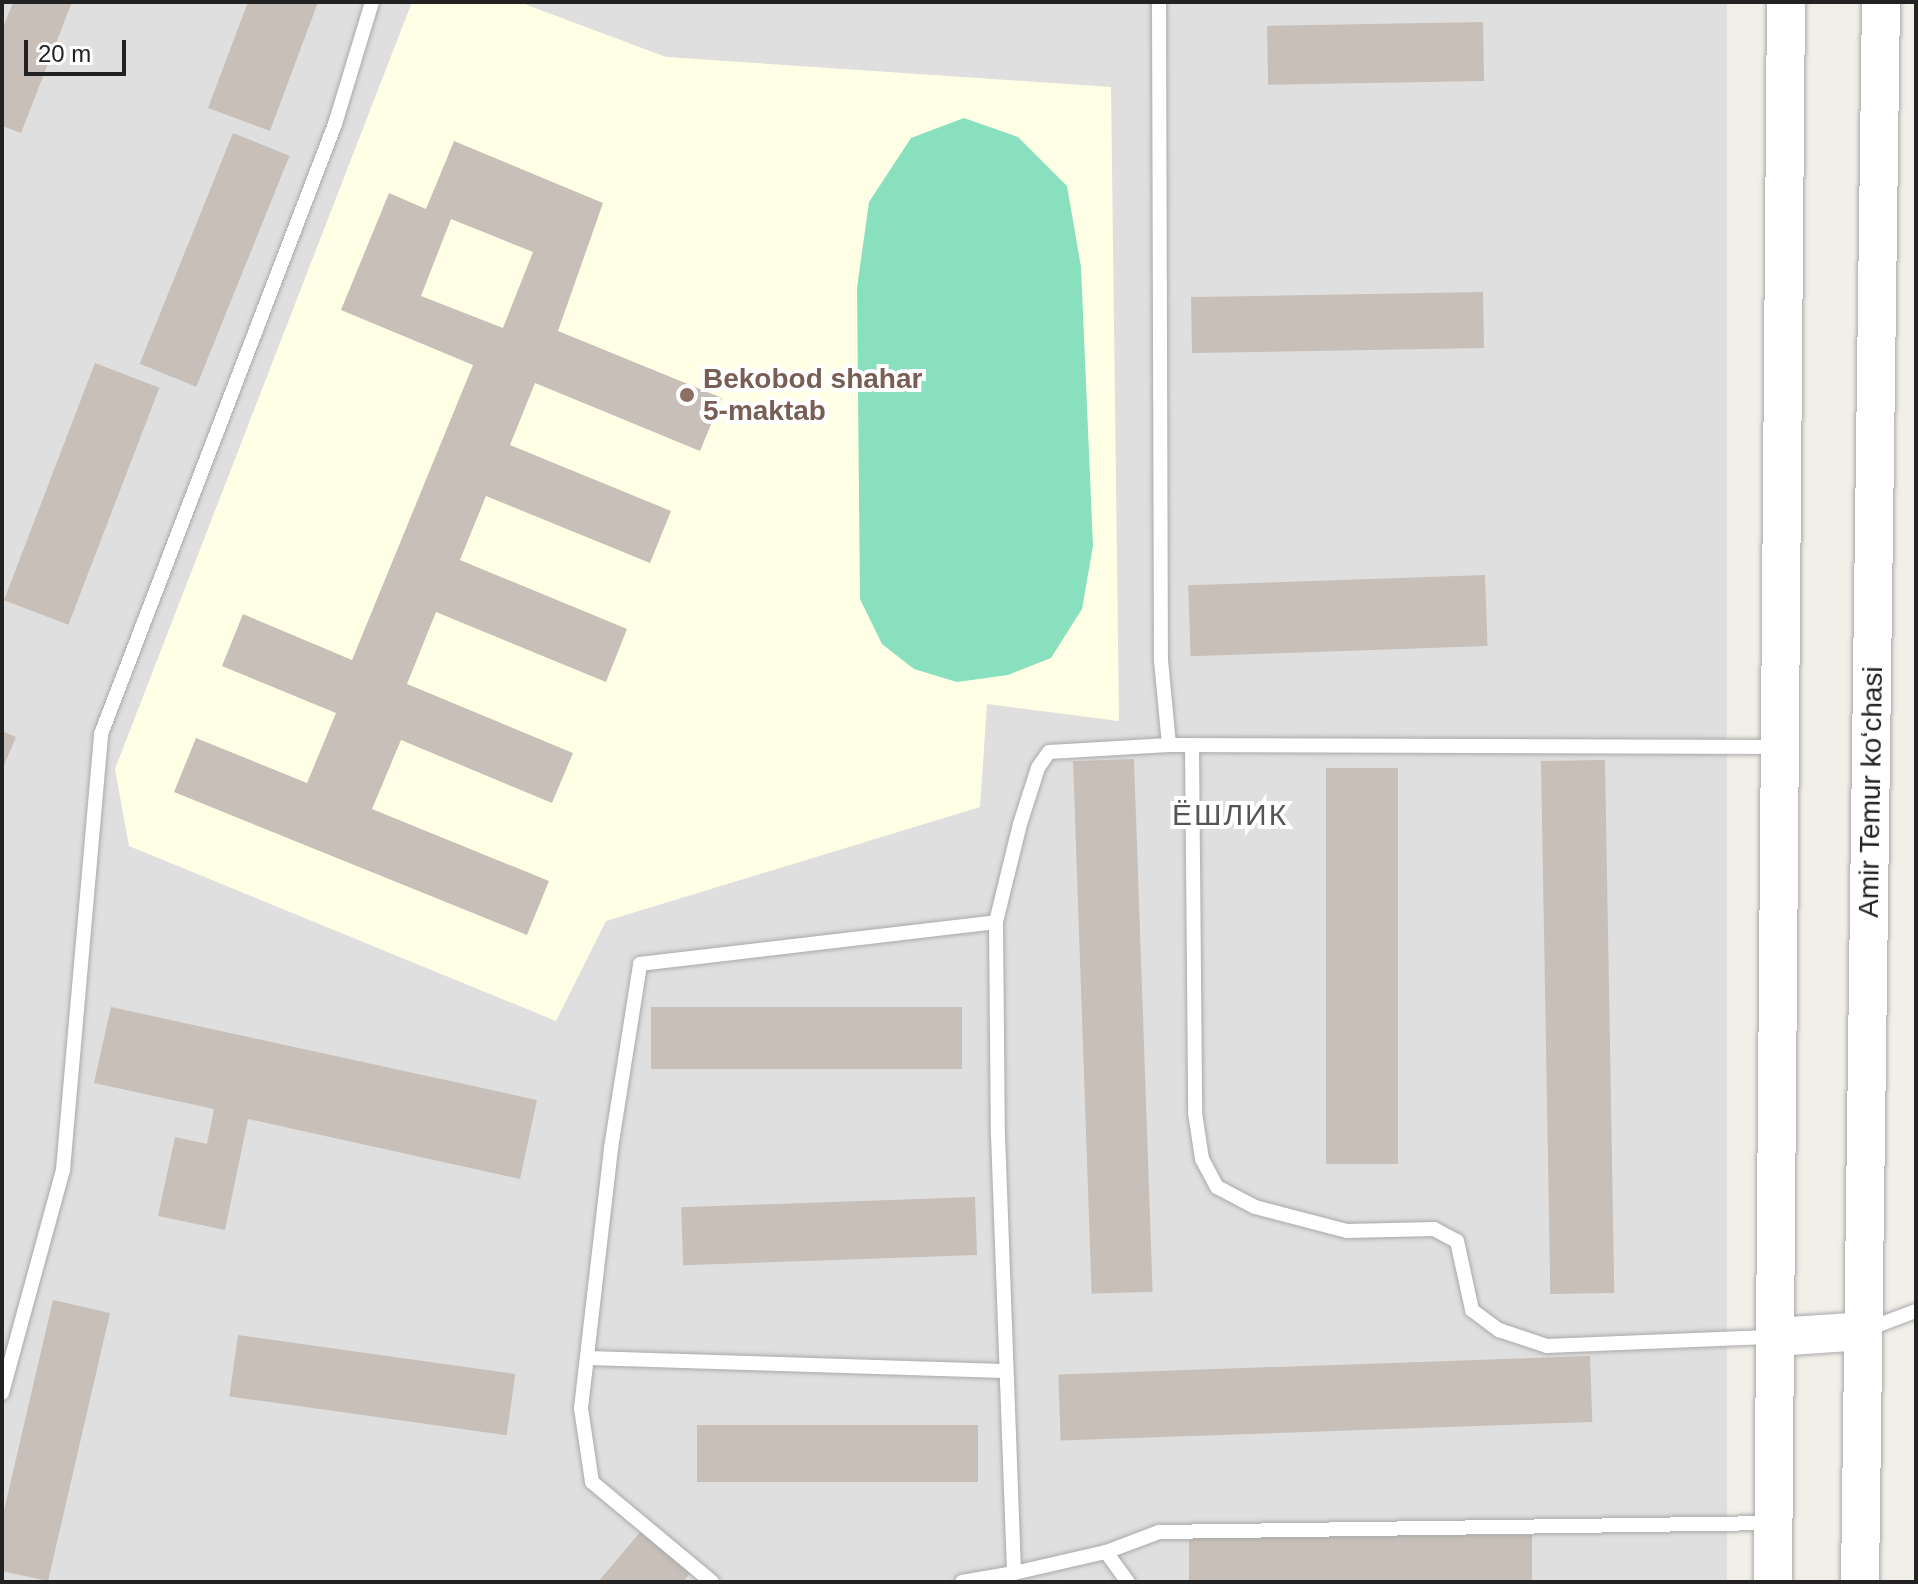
<!DOCTYPE html>
<meta charset="utf-8">
<style>
body{margin:0}
#map{position:relative;width:1918px;height:1584px;overflow:hidden;background:#f2efe9;font-family:Helvetica,sans-serif}
div>[style]{position:absolute}
.residential>*{inset:0;background:#e0dfdf;transform-origin:0 0}
.education>*{inset:0;background:#ffffe5}
.pitch>*{inset:0;background:#88e0be}
.building>*{inset:0;background:#c7bfb8;transform-origin:0 0}
.roads{filter:drop-shadow(0 0 2px #a9a9a9) drop-shadow(0 0 2px #a9a9a9)}
.service>*{height:14px;margin:-7px;padding:0 7px;transform-origin:7px;border-radius:7px;background:#fff}
.tertiary>*{height:38px;margin:-19px;padding:0 19px;transform-origin:19px;border-radius:19px;background:#fff}
.dots>*{width:22px;height:22px;translate:-50% -50%;box-sizing:border-box;border:4px solid #fff;border-radius:50%}
span{translate:-50% -50%;white-space:nowrap;text-align:center;line-height:1.15;-webkit-text-stroke:8px #fff;paint-order:stroke}
.education-label{font-size:28px;color:#785e54;font-weight:700}
.left{translate:0 -50%;text-align:left}
.street-label{font-size:28px;color:#222}
.neighbourhood-label{font-size:30px;color:#555;letter-spacing:2px}
.frame{position:absolute;inset:0;border:4px solid #222;pointer-events:none}
.scale{position:absolute;left:24px;top:40px;width:102px;height:36px;box-sizing:border-box;border:4px solid #222;border-top:0;padding-left:10px;font-size:24px;line-height:28px;white-space:nowrap;color:#222;-webkit-text-stroke:6px #fff;paint-order:stroke}
</style>
<div id="map">
<div class="residential">
<div style="left:2px;top:2px;width:1725px;height:1580px"></div>
</div>
<div class="education">
<div style="clip-path:polygon(412px 2px,519px 2px,666px 57px,1111px 87px,1119px 721px,987px 704px,980px 807px,606px 921px,556px 1021px,129px 846px,115px 769px)"></div>
</div>
<div class="pitch">
<div style="clip-path:polygon(964px 118px,1018px 137px,1067px 186px,1081px 267px,1093px 546px,1082px 609px,1051px 658px,1008px 675px,957px 682px,914px 669px,882px 644px,860px 599px,857px 288px,869px 202px,911px 138px)"></div>
</div>
<div class="building">
<div style="clip-path:polygon(13px 2px,72px 2px,21px 133px,2px 126px,2px 30px)"></div>
<div style="clip-path:polygon(248px 2px,318px 2px,270px 131px,208px 108px)"></div>
<div style="left:1483px;top:22px;width:59px;height:216px;rotate:89deg"></div>
<div style="left:233px;top:133px;width:61px;height:249px;rotate:22deg"></div>
<div style="clip-path:polygon(evenodd,454px 141px,603px 203px,558px 331px,722px 398px,700px 451px,535px 383px,510px 445px,671px 511px,650px 563px,486px 496px,460px 560px,627px 629px,606px 682px,436px 612px,407px 684px,573px 753px,552px 803px,401px 740px,372px 809px,549px 881px,527px 935px,174px 792px,196px 738px,307px 783px,336px 713px,222px 666px,243px 614px,352px 660px,473px 365px,341px 310px,389px 193px,426px 209px,454px 141px,451px 219px,533px 252px,503px 328px,421px 296px,451px 219px)"></div>
<div style="left:1483px;top:292px;width:56px;height:292px;rotate:89deg"></div>
<div style="left:95px;top:363px;width:69px;height:254px;rotate:21deg"></div>
<div style="left:1485px;top:575px;width:71px;height:297px;rotate:88deg"></div>
<div style="clip-path:polygon(2px 731px,16px 737px,2px 770px)"></div>
<div style="left:1134px;top:759px;width:533px;height:61px;rotate:88deg"></div>
<div style="left:1605px;top:760px;width:533px;height:64px;rotate:89deg"></div>
<div style="left:1326px;top:768px;width:72px;height:396px"></div>
<div style="clip-path:polygon(111px 1007px,537px 1100px,520px 1179px,248px 1119px,225px 1230px,158px 1216px,175px 1137px,207px 1144px,214px 1109px,94px 1083px)"></div>
<div style="left:651px;top:1007px;width:311px;height:62px"></div>
<div style="left:975px;top:1197px;width:58px;height:294px;rotate:88deg"></div>
<div style="clip-path:polygon(53px 1300px,110px 1313px,48px 1581px,2px 1571px,2px 1519px)"></div>
<div style="left:238px;top:1335px;width:280px;height:62px;rotate:8deg"></div>
<div style="left:1590px;top:1356px;width:66px;height:532px;rotate:88deg"></div>
<div style="left:697px;top:1425px;width:281px;height:57px"></div>
<div style="clip-path:polygon(641px 1531px,690px 1573px,683px 1582px,598px 1582px)"></div>
<div style="left:1532px;top:1535px;width:47px;height:343px;rotate:90deg"></div>
</div>
<div class="roads">
<div class="service">
<div style="left:1159px;top:2px;width:658px;rotate:89.83deg"></div>
<div style="left:1161px;top:660px;width:85px;rotate:84.6deg"></div>
<div style="left:1169px;top:745px;width:608px;rotate:0.19deg"></div>
<div style="left:1169px;top:745px;width:120px;rotate:176.7deg"></div>
<div style="left:1049px;top:752px;width:19px;rotate:125deg"></div>
<div style="left:1038px;top:768px;width:59px;rotate:107.8deg"></div>
<div style="left:1020px;top:824px;width:101px;rotate:103.8deg"></div>
<div style="left:996px;top:922px;width:213px;rotate:89.5deg"></div>
<div style="left:998px;top:1135px;width:438px;rotate:87.9deg"></div>
<div style="left:1014px;top:1573px;width:94px;rotate:-12.9deg"></div>
<div style="left:1106px;top:1552px;width:57px;rotate:-20.7deg"></div>
<div style="left:1159px;top:1532px;width:614px;rotate:-0.84deg"></div>
<div style="left:1192px;top:745px;width:368px;rotate:89.5deg"></div>
<div style="left:1195px;top:1113px;width:47px;rotate:81.3deg"></div>
<div style="left:1202px;top:1159px;width:32px;rotate:62deg"></div>
<div style="left:1217px;top:1187px;width:43px;rotate:27.8deg"></div>
<div style="left:1255px;top:1207px;width:95px;rotate:14.6deg"></div>
<div style="left:1347px;top:1231px;width:87px;rotate:-1.3deg"></div>
<div style="left:1434px;top:1229px;width:26px;rotate:28deg"></div>
<div style="left:1457px;top:1241px;width:71px;rotate:77.7deg"></div>
<div style="left:1472px;top:1310px;width:34px;rotate:37deg"></div>
<div style="left:1499px;top:1330px;width:51px;rotate:18.4deg"></div>
<div style="left:1547px;top:1346px;width:227px;rotate:-2.3deg"></div>
<div style="left:1868px;top:1329px;width:51px;rotate:-20.6deg"></div>
<div style="left:587px;top:1358px;width:418px;rotate:1.8deg"></div>
<div style="left:2px;top:1393px;width:231px;rotate:-74.7deg"></div>
<div style="left:63px;top:1170px;width:438px;rotate:-85deg"></div>
<div style="left:101px;top:734px;width:653px;rotate:-69.01deg"></div>
<div style="left:335px;top:124px;width:127px;rotate:-73.1deg"></div>
<div style="left:1106px;top:1552px;width:37px;rotate:54deg"></div>
<div style="left:712px;top:1582px;width:156px;rotate:-140.2deg"></div>
<div style="left:592px;top:1482px;width:75px;rotate:-98.5deg"></div>
<div style="left:581px;top:1408px;width:262px;rotate:-83.4deg"></div>
<div style="left:611px;top:1148px;width:186px;rotate:-81deg"></div>
<div style="left:640px;top:964px;width:358px;rotate:-6.7deg"></div>
<div style="left:962px;top:1582px;width:53px;rotate:-9.8deg"></div>
</div>
<div class="tertiary">
<div style="left:1776px;top:1337px;width:87px;rotate:-3.9deg"></div>
<div style="left:1773px;top:1582px;width:1580px;rotate:-89.53deg"></div>
<div style="left:1860px;top:1582px;width:1580px;rotate:-89.24deg"></div>
</div>
</div>
<div class="dots">
<div style="left:687px;top:395px;background:#8d6e63"></div>
</div>
<div class="education-label">
<span class="left" style="left:703px;top:395px">Bekobod shahar<br>5-maktab</span>
</div>
<div class="street-label">
<span style="left:1871px;top:792px;rotate:-89deg">Amir Temur koʻchasi</span>
</div>
<div class="neighbourhood-label">
<span style="left:1230px;top:815px">ЁШЛИК</span>
</div>
<div class="frame"></div>
<div class="scale">20 m</div>
</div>
